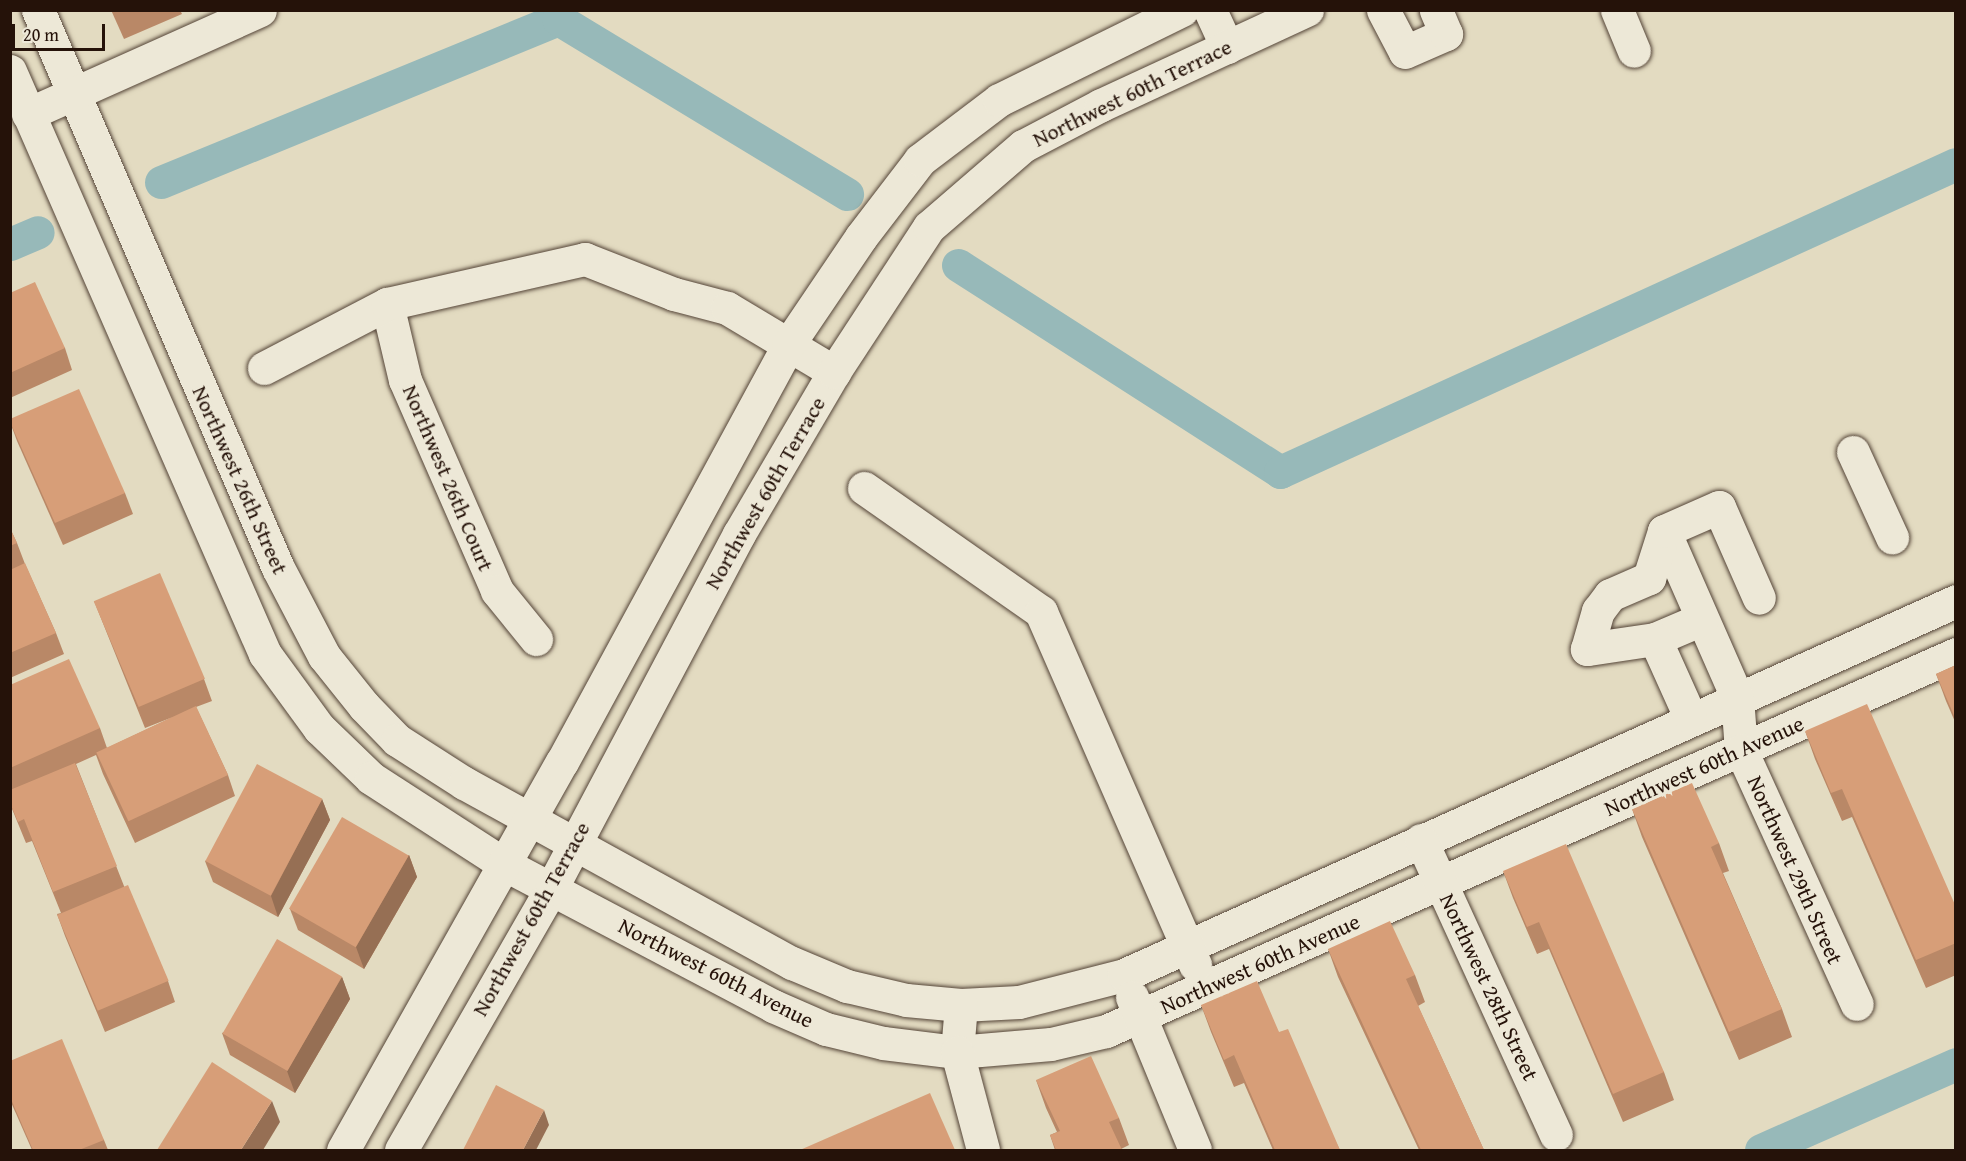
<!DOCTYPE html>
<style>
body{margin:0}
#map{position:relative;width:1966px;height:1161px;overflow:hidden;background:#e3dbc1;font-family:"Gentium Book Plus",serif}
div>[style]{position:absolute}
.canal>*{height:33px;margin:-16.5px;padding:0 16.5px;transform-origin:16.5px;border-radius:16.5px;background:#97b9b9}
.roads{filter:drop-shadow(0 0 2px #544437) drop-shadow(0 0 2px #544437)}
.minor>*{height:33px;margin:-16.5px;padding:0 16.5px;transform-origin:16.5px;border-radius:16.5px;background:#ede8d7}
.wall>*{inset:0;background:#b98867}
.shaded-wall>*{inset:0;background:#966f54}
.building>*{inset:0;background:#d79e78;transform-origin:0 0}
span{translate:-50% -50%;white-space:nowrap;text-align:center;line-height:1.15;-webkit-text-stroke:6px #ede8d7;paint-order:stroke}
.street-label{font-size:22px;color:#251209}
.frame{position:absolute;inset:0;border:12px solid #251209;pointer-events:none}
.scale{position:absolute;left:12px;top:24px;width:93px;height:27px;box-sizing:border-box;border:3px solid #251209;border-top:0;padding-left:8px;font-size:18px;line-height:21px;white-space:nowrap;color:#251209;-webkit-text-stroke:4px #ede8d7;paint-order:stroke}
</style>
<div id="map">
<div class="canal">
<div style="left:161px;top:182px;width:429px;rotate:-22.3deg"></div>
<div style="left:558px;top:19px;width:338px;rotate:31.2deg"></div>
<div style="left:10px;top:244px;width:30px;rotate:-23deg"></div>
<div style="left:958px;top:265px;width:383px;rotate:32.7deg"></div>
<div style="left:1280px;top:472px;width:743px;rotate:-24.5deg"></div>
<div style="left:1761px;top:1150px;width:213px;rotate:-23.8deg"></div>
</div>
<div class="roads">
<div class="minor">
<div style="left:38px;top:10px;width:607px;rotate:66.73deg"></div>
<div style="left:278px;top:568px;width:99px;rotate:62.4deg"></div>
<div style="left:324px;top:656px;width:64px;rotate:51.3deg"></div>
<div style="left:364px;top:706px;width:47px;rotate:45.9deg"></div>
<div style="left:397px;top:740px;width:80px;rotate:32.7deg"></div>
<div style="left:464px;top:783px;width:374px;rotate:28.8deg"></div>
<div style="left:792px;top:963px;width:60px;rotate:22.7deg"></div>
<div style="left:847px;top:986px;width:61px;rotate:13.3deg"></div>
<div style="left:906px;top:1000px;width:55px;rotate:5.2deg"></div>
<div style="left:961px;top:1005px;width:58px;rotate:-3deg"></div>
<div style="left:1019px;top:1002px;width:108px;rotate:-14.4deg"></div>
<div style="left:1124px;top:975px;width:912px;rotate:-24.2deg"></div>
<div style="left:1210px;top:10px;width:41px;rotate:65.3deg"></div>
<div style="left:1383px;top:10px;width:47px;rotate:62.4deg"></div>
<div style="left:1405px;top:52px;width:45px;rotate:-23.7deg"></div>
<div style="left:1446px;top:34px;width:26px;rotate:-113deg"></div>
<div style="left:1617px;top:10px;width:44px;rotate:67.5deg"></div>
<div style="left:10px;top:71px;width:636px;rotate:66.38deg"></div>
<div style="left:265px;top:654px;width:92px;rotate:53.9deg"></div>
<div style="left:319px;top:728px;width:72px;rotate:43.9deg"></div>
<div style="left:371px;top:778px;width:158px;rotate:32.9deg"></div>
<div style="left:504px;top:864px;width:304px;rotate:27.8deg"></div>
<div style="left:773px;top:1006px;width:58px;rotate:23.5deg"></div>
<div style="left:826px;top:1029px;width:59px;rotate:13.8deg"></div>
<div style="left:883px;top:1043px;width:75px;rotate:6.9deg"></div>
<div style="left:957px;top:1052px;width:94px;rotate:-4.9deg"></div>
<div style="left:1051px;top:1044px;width:57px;rotate:-13.3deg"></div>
<div style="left:1106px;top:1031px;width:930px;rotate:-23.92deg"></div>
<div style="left:28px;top:114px;width:254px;rotate:-24.1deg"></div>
<div style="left:387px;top:304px;width:78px;rotate:76.7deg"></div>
<div style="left:405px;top:380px;width:230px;rotate:66.4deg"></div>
<div style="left:497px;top:591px;width:62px;rotate:50.9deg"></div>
<div style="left:264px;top:368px;width:139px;rotate:-27.5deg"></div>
<div style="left:387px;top:304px;width:203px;rotate:-12.8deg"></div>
<div style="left:585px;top:259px;width:96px;rotate:21.5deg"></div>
<div style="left:674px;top:294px;width:55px;rotate:14.8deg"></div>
<div style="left:727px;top:308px;width:125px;rotate:30.9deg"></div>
<div style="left:1853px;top:452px;width:94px;rotate:65.4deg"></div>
<div style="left:864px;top:488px;width:216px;rotate:35deg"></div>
<div style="left:1041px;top:612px;width:385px;rotate:66.4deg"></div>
<div style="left:1664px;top:531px;width:181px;rotate:66.3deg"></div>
<div style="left:1737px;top:697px;width:53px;rotate:85.7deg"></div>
<div style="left:1741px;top:750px;width:279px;rotate:65.5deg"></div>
<div style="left:1702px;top:619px;width:51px;rotate:156.9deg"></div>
<div style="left:1655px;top:639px;width:69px;rotate:171.6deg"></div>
<div style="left:1587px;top:649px;width:40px;rotate:-74deg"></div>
<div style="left:1598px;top:611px;width:20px;rotate:-53deg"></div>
<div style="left:1610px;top:595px;width:43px;rotate:-23.6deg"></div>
<div style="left:1649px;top:578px;width:49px;rotate:-72.3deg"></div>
<div style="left:1664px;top:531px;width:60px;rotate:-23.6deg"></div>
<div style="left:1719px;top:507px;width:99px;rotate:66.3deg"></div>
<div style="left:1655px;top:639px;width:85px;rotate:65.8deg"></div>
<div style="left:1421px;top:840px;width:324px;rotate:65.4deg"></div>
<div style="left:1132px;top:997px;width:165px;rotate:67.6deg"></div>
<div style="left:961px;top:1005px;width:47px;rotate:94.9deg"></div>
<div style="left:957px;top:1052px;width:101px;rotate:75.1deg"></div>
<div style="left:343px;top:1150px;width:446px;rotate:-60.6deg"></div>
<div style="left:562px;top:762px;width:474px;rotate:-61.5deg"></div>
<div style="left:788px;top:345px;width:130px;rotate:-55.9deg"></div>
<div style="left:861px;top:237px;width:97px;rotate:-52.5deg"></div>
<div style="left:920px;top:160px;width:99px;rotate:-37.2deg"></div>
<div style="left:999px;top:100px;width:204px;rotate:-26.2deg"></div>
<div style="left:401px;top:1150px;width:301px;rotate:-60.1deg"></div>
<div style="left:551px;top:889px;width:402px;rotate:-62.1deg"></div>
<div style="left:739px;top:534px;width:188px;rotate:-59.6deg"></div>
<div style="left:834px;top:372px;width:173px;rotate:-56.8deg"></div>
<div style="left:929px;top:227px;width:124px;rotate:-40.8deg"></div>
<div style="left:1023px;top:146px;width:88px;rotate:-27.7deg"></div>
<div style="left:1101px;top:105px;width:227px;rotate:-24.8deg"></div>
</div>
</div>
<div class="wall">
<div style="clip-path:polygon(111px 10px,180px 10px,182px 14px,124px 39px)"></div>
<div style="clip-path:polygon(10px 293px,65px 348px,72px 370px,10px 398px)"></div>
<div style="clip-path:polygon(10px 422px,125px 493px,133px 514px,63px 545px,17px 441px)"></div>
<div style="clip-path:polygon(10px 528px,17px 543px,25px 564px,56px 633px,64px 654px,10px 678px)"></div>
<div style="clip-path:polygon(94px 601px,204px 679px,212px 701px,196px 707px,228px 775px,235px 796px,135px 843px,103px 774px,96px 755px,76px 764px,124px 886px,168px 981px,175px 1002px,105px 1032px,65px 936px,57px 914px,61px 913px,32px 841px,26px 843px,10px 804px,10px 685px,100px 728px,107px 748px,173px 717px,145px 728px)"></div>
<div style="clip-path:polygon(1956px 665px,1956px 724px,1946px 701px,1936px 674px)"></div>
<div style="clip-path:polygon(1805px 731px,1956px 907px,1956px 975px,1926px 988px,1852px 817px,1842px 821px,1815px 759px)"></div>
<div style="clip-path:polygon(322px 799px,330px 820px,278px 917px,213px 882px,205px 861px)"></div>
<div style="clip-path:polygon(1632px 809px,1719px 843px,1729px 871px,1723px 873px,1782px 1009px,1792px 1037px,1739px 1060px,1642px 837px)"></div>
<div style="clip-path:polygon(409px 855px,417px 877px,364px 969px,298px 930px,290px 909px)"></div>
<div style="clip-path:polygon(1503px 871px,1664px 1072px,1674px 1100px,1623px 1122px,1549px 949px,1537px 954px,1513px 898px)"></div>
<div style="clip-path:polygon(1328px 949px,1415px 975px,1425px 1002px,1418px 1006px,1484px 1150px,1419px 1150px,1338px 977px)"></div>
<div style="clip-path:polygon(342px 977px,350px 999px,295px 1093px,230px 1055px,222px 1033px)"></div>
<div style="clip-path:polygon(1201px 1005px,1279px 1032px,1340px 1150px,1273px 1150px,1244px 1083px,1234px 1087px,1211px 1032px)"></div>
<div style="clip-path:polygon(10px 1061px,104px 1140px,108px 1150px,32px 1150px,10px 1100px)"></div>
<div style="clip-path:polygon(1036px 1080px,1119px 1118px,1129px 1145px,1121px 1149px,1122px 1150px,1055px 1150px,1050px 1135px,1057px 1132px,1046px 1108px)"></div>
</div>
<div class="shaded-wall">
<div style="clip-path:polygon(322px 799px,330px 820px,278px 917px,271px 896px)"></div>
<div style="clip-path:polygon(409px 855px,417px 877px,364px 969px,356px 947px)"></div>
<div style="clip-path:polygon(342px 977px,350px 999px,295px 1093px,287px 1071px)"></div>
<div style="clip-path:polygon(272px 1101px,280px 1122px,263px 1150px,241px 1150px)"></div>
<div style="clip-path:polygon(544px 1110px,549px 1125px,536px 1150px,523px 1150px)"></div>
</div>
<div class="building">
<div style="clip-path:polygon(35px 282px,65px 348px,10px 373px,10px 293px)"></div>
<div style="clip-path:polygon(79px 389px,125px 493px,55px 523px,10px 422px,10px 419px)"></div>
<div style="clip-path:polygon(10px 528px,17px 543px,10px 546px)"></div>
<div style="clip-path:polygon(25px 563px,56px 633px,10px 653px,10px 570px)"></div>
<div style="left:160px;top:573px;width:115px;height:72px;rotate:67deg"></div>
<div style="clip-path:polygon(69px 659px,100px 728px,10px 768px,10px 685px)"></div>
<div style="clip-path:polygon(1956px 665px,1956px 720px,1936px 674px)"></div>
<div style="clip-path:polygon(1867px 704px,1956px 907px,1956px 943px,1916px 960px,1842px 789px,1831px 793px,1805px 731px)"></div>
<div style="left:196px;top:706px;width:76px;height:110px;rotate:65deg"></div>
<div style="clip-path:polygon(75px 763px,117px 866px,53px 892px,24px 819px,18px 822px,10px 803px,10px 790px)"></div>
<div style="left:257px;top:764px;width:74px;height:110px;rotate:28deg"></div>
<div style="clip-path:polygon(1692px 783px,1719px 843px,1711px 847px,1782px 1009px,1729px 1032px,1632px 809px)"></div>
<div style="left:342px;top:817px;width:77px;height:106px;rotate:30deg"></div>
<div style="clip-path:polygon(1566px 844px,1664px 1072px,1613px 1094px,1539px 922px,1527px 927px,1503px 871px)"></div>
<div style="left:128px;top:885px;width:104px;height:77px;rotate:67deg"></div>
<div style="clip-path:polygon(1390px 921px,1415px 975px,1406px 979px,1484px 1150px,1421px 1150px,1328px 949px)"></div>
<div style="left:277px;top:939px;width:75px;height:109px;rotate:30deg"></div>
<div style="clip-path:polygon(1257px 981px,1279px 1032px,1288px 1029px,1340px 1150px,1275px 1150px,1234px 1055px,1224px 1060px,1201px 1005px)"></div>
<div style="clip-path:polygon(62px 1039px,104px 1140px,79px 1150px,33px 1150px,10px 1097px,10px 1061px)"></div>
<div style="clip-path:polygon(1091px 1056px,1119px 1118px,1109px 1122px,1122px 1150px,1056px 1150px,1050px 1135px,1060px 1131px,1036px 1080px)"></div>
<div style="clip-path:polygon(212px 1062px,272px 1101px,241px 1150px,157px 1150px)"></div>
<div style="clip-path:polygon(496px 1085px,544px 1110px,523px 1150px,463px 1150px)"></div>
<div style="clip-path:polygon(930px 1093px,955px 1150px,800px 1150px)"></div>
</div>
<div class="street-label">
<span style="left:1132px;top:93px;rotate:-26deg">Northwest 60th Terrace</span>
<span style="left:448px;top:478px;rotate:67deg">Northwest 26th Court</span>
<span style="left:240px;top:480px;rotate:66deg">Northwest 26th Street</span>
<span style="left:765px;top:493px;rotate:-60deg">Northwest 60th Terrace</span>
<span style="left:1704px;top:766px;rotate:-24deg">Northwest 60th Avenue</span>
<span style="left:1795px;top:870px;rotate:66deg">Northwest 29th Street</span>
<span style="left:531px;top:919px;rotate:-61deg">Northwest 60th Terrace</span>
<span style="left:1260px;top:964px;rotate:-24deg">Northwest 60th Avenue</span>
<span style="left:716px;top:973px;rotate:27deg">Northwest 60th Avenue</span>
<span style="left:1489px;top:987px;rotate:65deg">Northwest 28th Street</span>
</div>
<div class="frame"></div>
<div class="scale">20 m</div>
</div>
